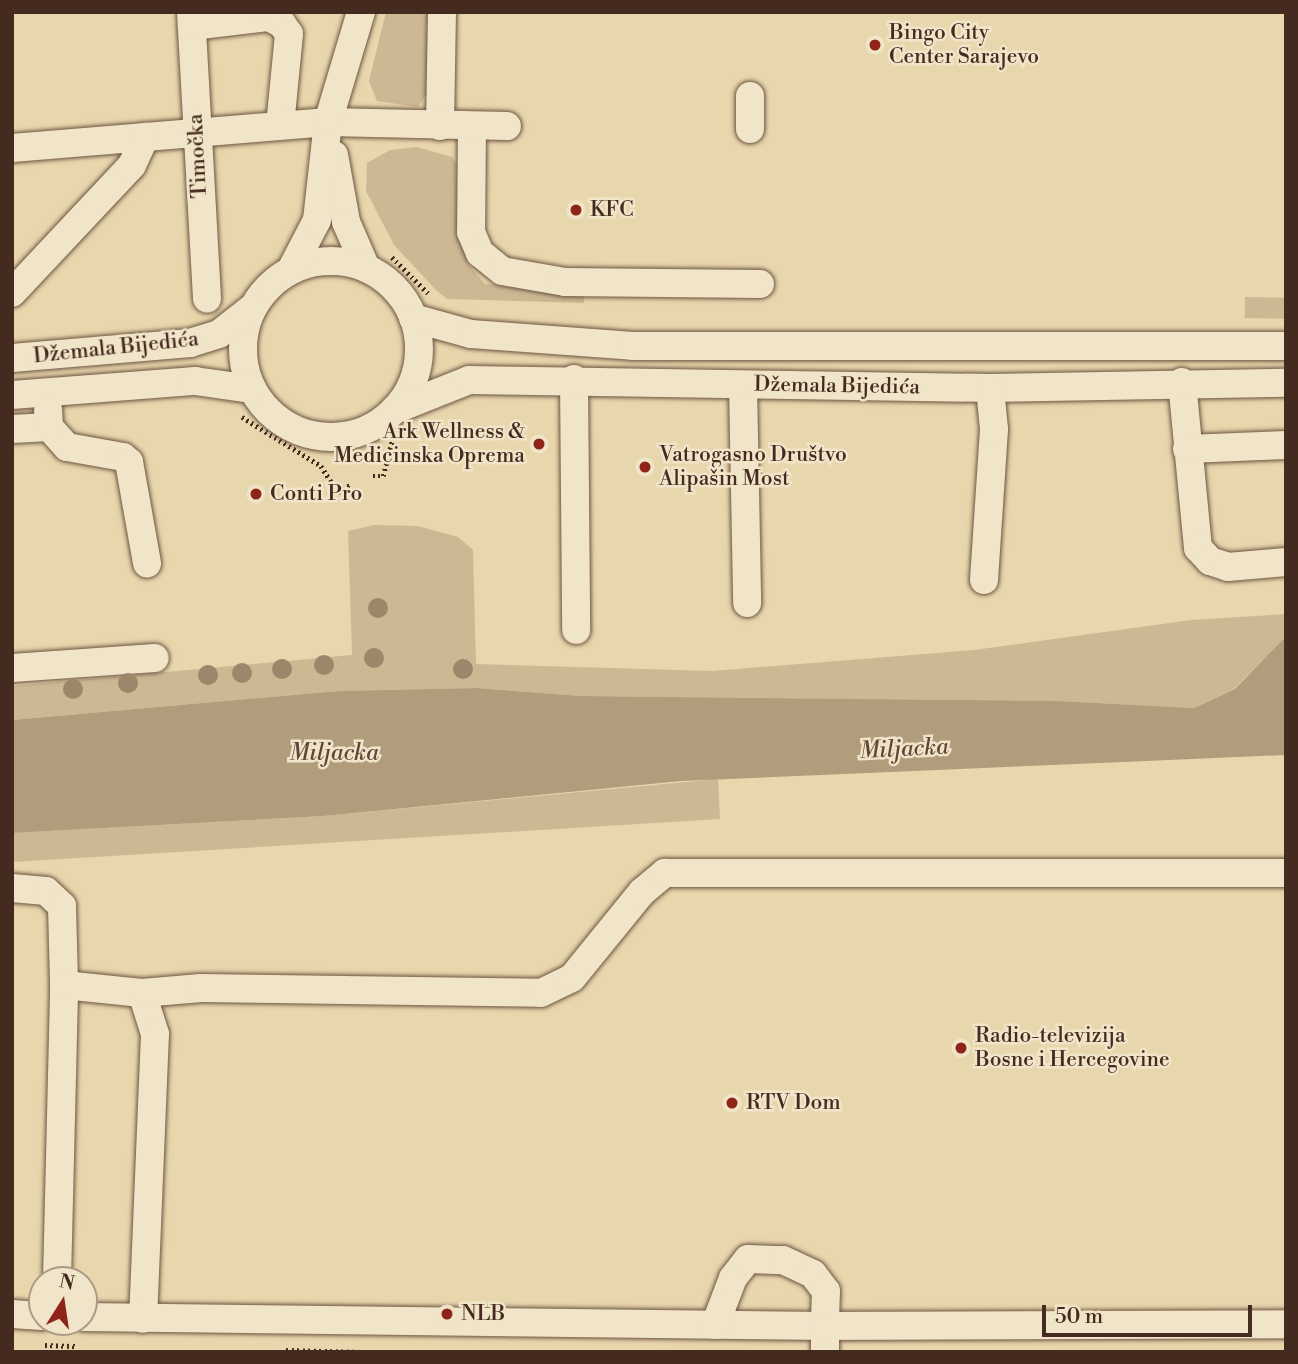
<!DOCTYPE html>
<meta charset="utf-8">
<style>
body{margin:0}
#map{position:relative;width:1298px;height:1364px;overflow:hidden;background:#e8d6ac;font-family:"Libre Bodoni",serif}
div>[style]{position:absolute}
.green>*{inset:0;background:#ccb994;transform-origin:0 0}
.water>*{inset:0;background:#b19c7c}
.path>*{height:4.5px;margin-top:-2.25px;transform-origin:0;background:repeating-linear-gradient(90deg,#452a1f 0 2px,transparent 0 5.5px)}
.roads{filter:drop-shadow(0 0 2px #6e5542) drop-shadow(0 0 2px #6e5542)}
.minor>*{height:28px;margin:-14px;padding:0 14px;transform-origin:14px;border-radius:14px;background:#f0e4c9}
.minor>.ring{margin:-14px;padding:0;box-sizing:content-box;background:none;border:28px solid #f0e4c9;border-radius:50%}
.trees>*{width:20px;height:20px;margin:-10px;border-radius:50%;background:#9d876b}
.dots>*{width:19px;height:19px;translate:-50% -50%;box-sizing:border-box;border:4px solid #f0e4c9;border-radius:50%}
span{translate:-50% -50%;white-space:nowrap;text-align:center;line-height:1.15;-webkit-text-stroke:5px #f0e4c9;paint-order:stroke}
.poi-label{font-size:21px;color:#452a1f}
.left{translate:0 -50%;text-align:left}
.right{translate:-100% -50%;text-align:right}
.street-label{font-size:21px;color:#452a1f}
.water-label{font-size:23px;color:#604636;font-style:italic}
.frame{position:absolute;inset:0;border:14px solid #452a1f;pointer-events:none}
.north{position:absolute;left:28px;top:1266px;width:70px;height:70px;box-sizing:border-box;background:#f0e4c9;border:2px solid #ac9a85;border-radius:50%;rotate:12deg;font-size:19px;font-weight:700;line-height:28px;text-align:center;color:#452a1f}
.north::after{content:'';display:block;margin:auto;width:24px;height:32px;background:#8f2418;clip-path:polygon(50% 0,100% 100%,50% 72%,0 100%)}
.scale{position:absolute;left:1042px;top:1305px;width:210px;height:32px;box-sizing:border-box;border:4px solid #452a1f;border-top:0;padding-left:9px;font-size:21px;line-height:24px;white-space:nowrap;color:#452a1f;-webkit-text-stroke:5px #f0e4c9;paint-order:stroke}
</style>
<div id="map">
<div class="green">
<div style="clip-path:polygon(386px 12px,431px 12px,429px 90px,418px 107px,377px 101px,369px 81px)"></div>
<div style="clip-path:polygon(417px 147px,452px 157px,460px 168px,467px 263px,485px 284px,584px 290px,584px 303px,447px 299px,437px 291px,394px 245px,366px 191px,367px 163px,390px 150px)"></div>
<div style="left:1245px;top:297px;width:41px;height:21px;rotate:1deg"></div>
<div style="clip-path:polygon(374px 525px,418px 526px,458px 537px,473px 550px,476px 664px,712px 671px,974px 650px,1191px 620px,1286px 614px,1286px 636px,1234px 689px,1194px 708px,1057px 701px,581px 696px,477px 688px,339px 691px,12px 720px,12px 686px,352px 655px,348px 531px)"></div>
<div style="clip-path:polygon(718px 779px,720px 819px,12px 862px,12px 833px,323px 816px)"></div>
</div>
<div class="water">
<div style="clip-path:polygon(1286px 636px,1286px 755px,681px 781px,323px 816px,12px 833px,12px 720px,339px 691px,477px 688px,581px 696px,1057px 701px,1194px 708px,1235px 689px)"></div>
</div>
<div class="path">
<div style="left:392px;top:257px;width:51px;rotate:45deg"></div>
<div style="left:242px;top:417px;width:93px;rotate:31.8deg"></div>
<div style="left:321px;top:466px;width:31px;rotate:57deg"></div>
<div style="left:338px;top:492px;width:14px;rotate:-30deg"></div>
<div style="left:373px;top:476px;width:10px"></div>
<div style="left:383px;top:476px;width:40px;rotate:-75.6deg"></div>
<div style="left:45px;top:1345px;width:33px;rotate:2deg"></div>
<div style="left:286px;top:1350px;width:77px;rotate:1.5deg"></div>
</div>
<div class="roads">
<div class="minor">
<div style="left:191px;top:12px;width:287px;rotate:86.8deg"></div>
<div style="left:192px;top:26px;width:78px;rotate:-6.7deg"></div>
<div style="left:269px;top:17px;width:15px;rotate:28deg"></div>
<div style="left:282px;top:24px;width:12px;rotate:55deg"></div>
<div style="left:289px;top:34px;width:91px;rotate:95.6deg"></div>
<div style="left:440px;top:126px;width:114px;rotate:-89deg"></div>
<div style="left:472px;top:126px;width:106px;rotate:90.5deg"></div>
<div style="left:471px;top:232px;width:23px;rotate:67deg"></div>
<div style="left:480px;top:253px;width:28px;rotate:39deg"></div>
<div style="left:502px;top:271px;width:64px;rotate:9.9deg"></div>
<div style="left:565px;top:282px;width:195px;rotate:0.6deg"></div>
<div style="left:750px;top:129px;width:33px;rotate:-90deg"></div>
<div style="left:12px;top:148px;width:317px;rotate:-4.7deg"></div>
<div style="left:328px;top:122px;width:179px;rotate:1.3deg"></div>
<div style="left:334px;top:155px;width:68px;rotate:79.8deg"></div>
<div style="left:346px;top:222px;width:50px;rotate:66.5deg"></div>
<div class="ring" style="left:243px;top:261px;width:148px;height:148px"></div>
<div style="left:291px;top:270px;width:56px;rotate:-62.5deg"></div>
<div style="left:317px;top:220px;width:99px;rotate:-83.6deg"></div>
<div style="left:328px;top:122px;width:115px;rotate:-73.3deg"></div>
<div style="left:12px;top:293px;width:175px;rotate:-46.8deg"></div>
<div style="left:132px;top:165px;width:31px;rotate:-65deg"></div>
<div style="left:413px;top:318px;width:60px;rotate:15.4deg"></div>
<div style="left:471px;top:334px;width:162px;rotate:4.2deg"></div>
<div style="left:633px;top:346px;width:653px"></div>
<div style="left:12px;top:358px;width:179px;rotate:-4.8deg"></div>
<div style="left:190px;top:343px;width:30px;rotate:-17deg"></div>
<div style="left:219px;top:334px;width:42px;rotate:-38.2deg"></div>
<div style="left:574px;top:379px;width:251px;rotate:89.5deg"></div>
<div style="left:1182px;top:382px;width:167px;rotate:84.5deg"></div>
<div style="left:1198px;top:548px;width:18px;rotate:47deg"></div>
<div style="left:1210px;top:561px;width:19px;rotate:18deg"></div>
<div style="left:1228px;top:567px;width:58px;rotate:-4.9deg"></div>
<div style="left:743px;top:385px;width:218px;rotate:88.9deg"></div>
<div style="left:12px;top:395px;width:184px;rotate:-4.4deg"></div>
<div style="left:195px;top:381px;width:58px;rotate:8deg"></div>
<div style="left:394px;top:410px;width:81px;rotate:-21.8deg"></div>
<div style="left:469px;top:380px;width:521px;rotate:0.88deg"></div>
<div style="left:990px;top:388px;width:296px;rotate:-1deg"></div>
<div style="left:49px;top:427px;width:27px;rotate:48deg"></div>
<div style="left:67px;top:447px;width:57px;rotate:10.1deg"></div>
<div style="left:123px;top:457px;width:8px;rotate:40deg"></div>
<div style="left:129px;top:462px;width:103px;rotate:79.9deg"></div>
<div style="left:12px;top:429px;width:37px;rotate:-3deg"></div>
<div style="left:49px;top:427px;width:17px;rotate:-93deg"></div>
<div style="left:1187px;top:449px;width:99px;rotate:-2.3deg"></div>
<div style="left:984px;top:580px;width:151px;rotate:-86.2deg"></div>
<div style="left:994px;top:429px;width:41px;rotate:-95.6deg"></div>
<div style="left:12px;top:668px;width:143px;rotate:-4deg"></div>
<div style="left:12px;top:888px;width:34px;rotate:5deg"></div>
<div style="left:46px;top:891px;width:22px;rotate:43deg"></div>
<div style="left:62px;top:906px;width:79px;rotate:88.5deg"></div>
<div style="left:142px;top:993px;width:43px;rotate:72.4deg"></div>
<div style="left:155px;top:1034px;width:285px;rotate:92.4deg"></div>
<div style="left:57px;top:1280px;width:295px;rotate:-88.6deg"></div>
<div style="left:64px;top:985px;width:78px;rotate:5.9deg"></div>
<div style="left:142px;top:993px;width:59px;rotate:-4.8deg"></div>
<div style="left:201px;top:988px;width:340px;rotate:0.8deg"></div>
<div style="left:541px;top:993px;width:34px;rotate:-26deg"></div>
<div style="left:572px;top:978px;width:111px;rotate:-50.9deg"></div>
<div style="left:642px;top:892px;width:30px;rotate:-40deg"></div>
<div style="left:665px;top:873px;width:621px"></div>
<div style="left:12px;top:1314px;width:30px;rotate:4deg"></div>
<div style="left:84px;top:1317px;width:741px;rotate:0.7deg"></div>
<div style="left:825px;top:1326px;width:26px;rotate:90deg"></div>
<div style="left:715px;top:1325px;width:50px;rotate:-69deg"></div>
<div style="left:733px;top:1278px;width:24px;rotate:-52deg"></div>
<div style="left:748px;top:1259px;width:35px;rotate:2deg"></div>
<div style="left:783px;top:1260px;width:33px;rotate:25deg"></div>
<div style="left:813px;top:1274px;width:21px;rotate:53deg"></div>
<div style="left:826px;top:1291px;width:35px;rotate:92deg"></div>
<div style="left:825px;top:1326px;width:461px;rotate:-0.2deg"></div>
</div>
</div>
<div class="trees">
<div style="left:378px;top:608px"></div>
<div style="left:374px;top:658px"></div>
<div style="left:324px;top:665px"></div>
<div style="left:282px;top:669px"></div>
<div style="left:463px;top:669px"></div>
<div style="left:242px;top:673px"></div>
<div style="left:208px;top:675px"></div>
<div style="left:128px;top:683px"></div>
<div style="left:73px;top:689px"></div>
</div>
<div class="dots">
<div style="left:875px;top:45px;background:#8f2418"></div>
<div style="left:576px;top:210px;background:#8f2418"></div>
<div style="left:539px;top:444px;background:#8f2418"></div>
<div style="left:645px;top:467px;background:#8f2418"></div>
<div style="left:256px;top:494px;background:#8f2418"></div>
<div style="left:961px;top:1048px;background:#8f2418"></div>
<div style="left:732px;top:1103px;background:#8f2418"></div>
<div style="left:447px;top:1314px;background:#8f2418"></div>
</div>
<div class="poi-label">
<span class="left" style="left:889px;top:45px">Bingo City<br>Center Sarajevo</span>
<span class="left" style="left:590px;top:210px">KFC</span>
<span class="right" style="left:525px;top:444px">Ark Wellness &amp;<br>Medicinska Oprema</span>
<span class="left" style="left:659px;top:467px">Vatrogasno Društvo<br>Alipašin Most</span>
<span class="left" style="left:270px;top:494px">Conti Pro</span>
<span class="left" style="left:975px;top:1048px">Radio-televizija<br>Bosne i Hercegovine</span>
<span class="left" style="left:746px;top:1103px">RTV Dom</span>
<span class="left" style="left:461px;top:1314px">NLB</span>
</div>
<div class="street-label">
<span style="left:198px;top:156px;rotate:-93deg">Timočka</span>
<span style="left:116px;top:348px;rotate:-6deg">Džemala Bijedića</span>
<span style="left:837px;top:386px;rotate:1deg">Džemala Bijedića</span>
</div>
<div class="water-label">
<span style="left:904px;top:749px;rotate:-3deg">Miljacka</span>
<span style="left:334px;top:753px">Miljacka</span>
</div>
<div class="frame"></div>
<div class="north">N</div>
<div class="scale">50 m</div>
</div>
